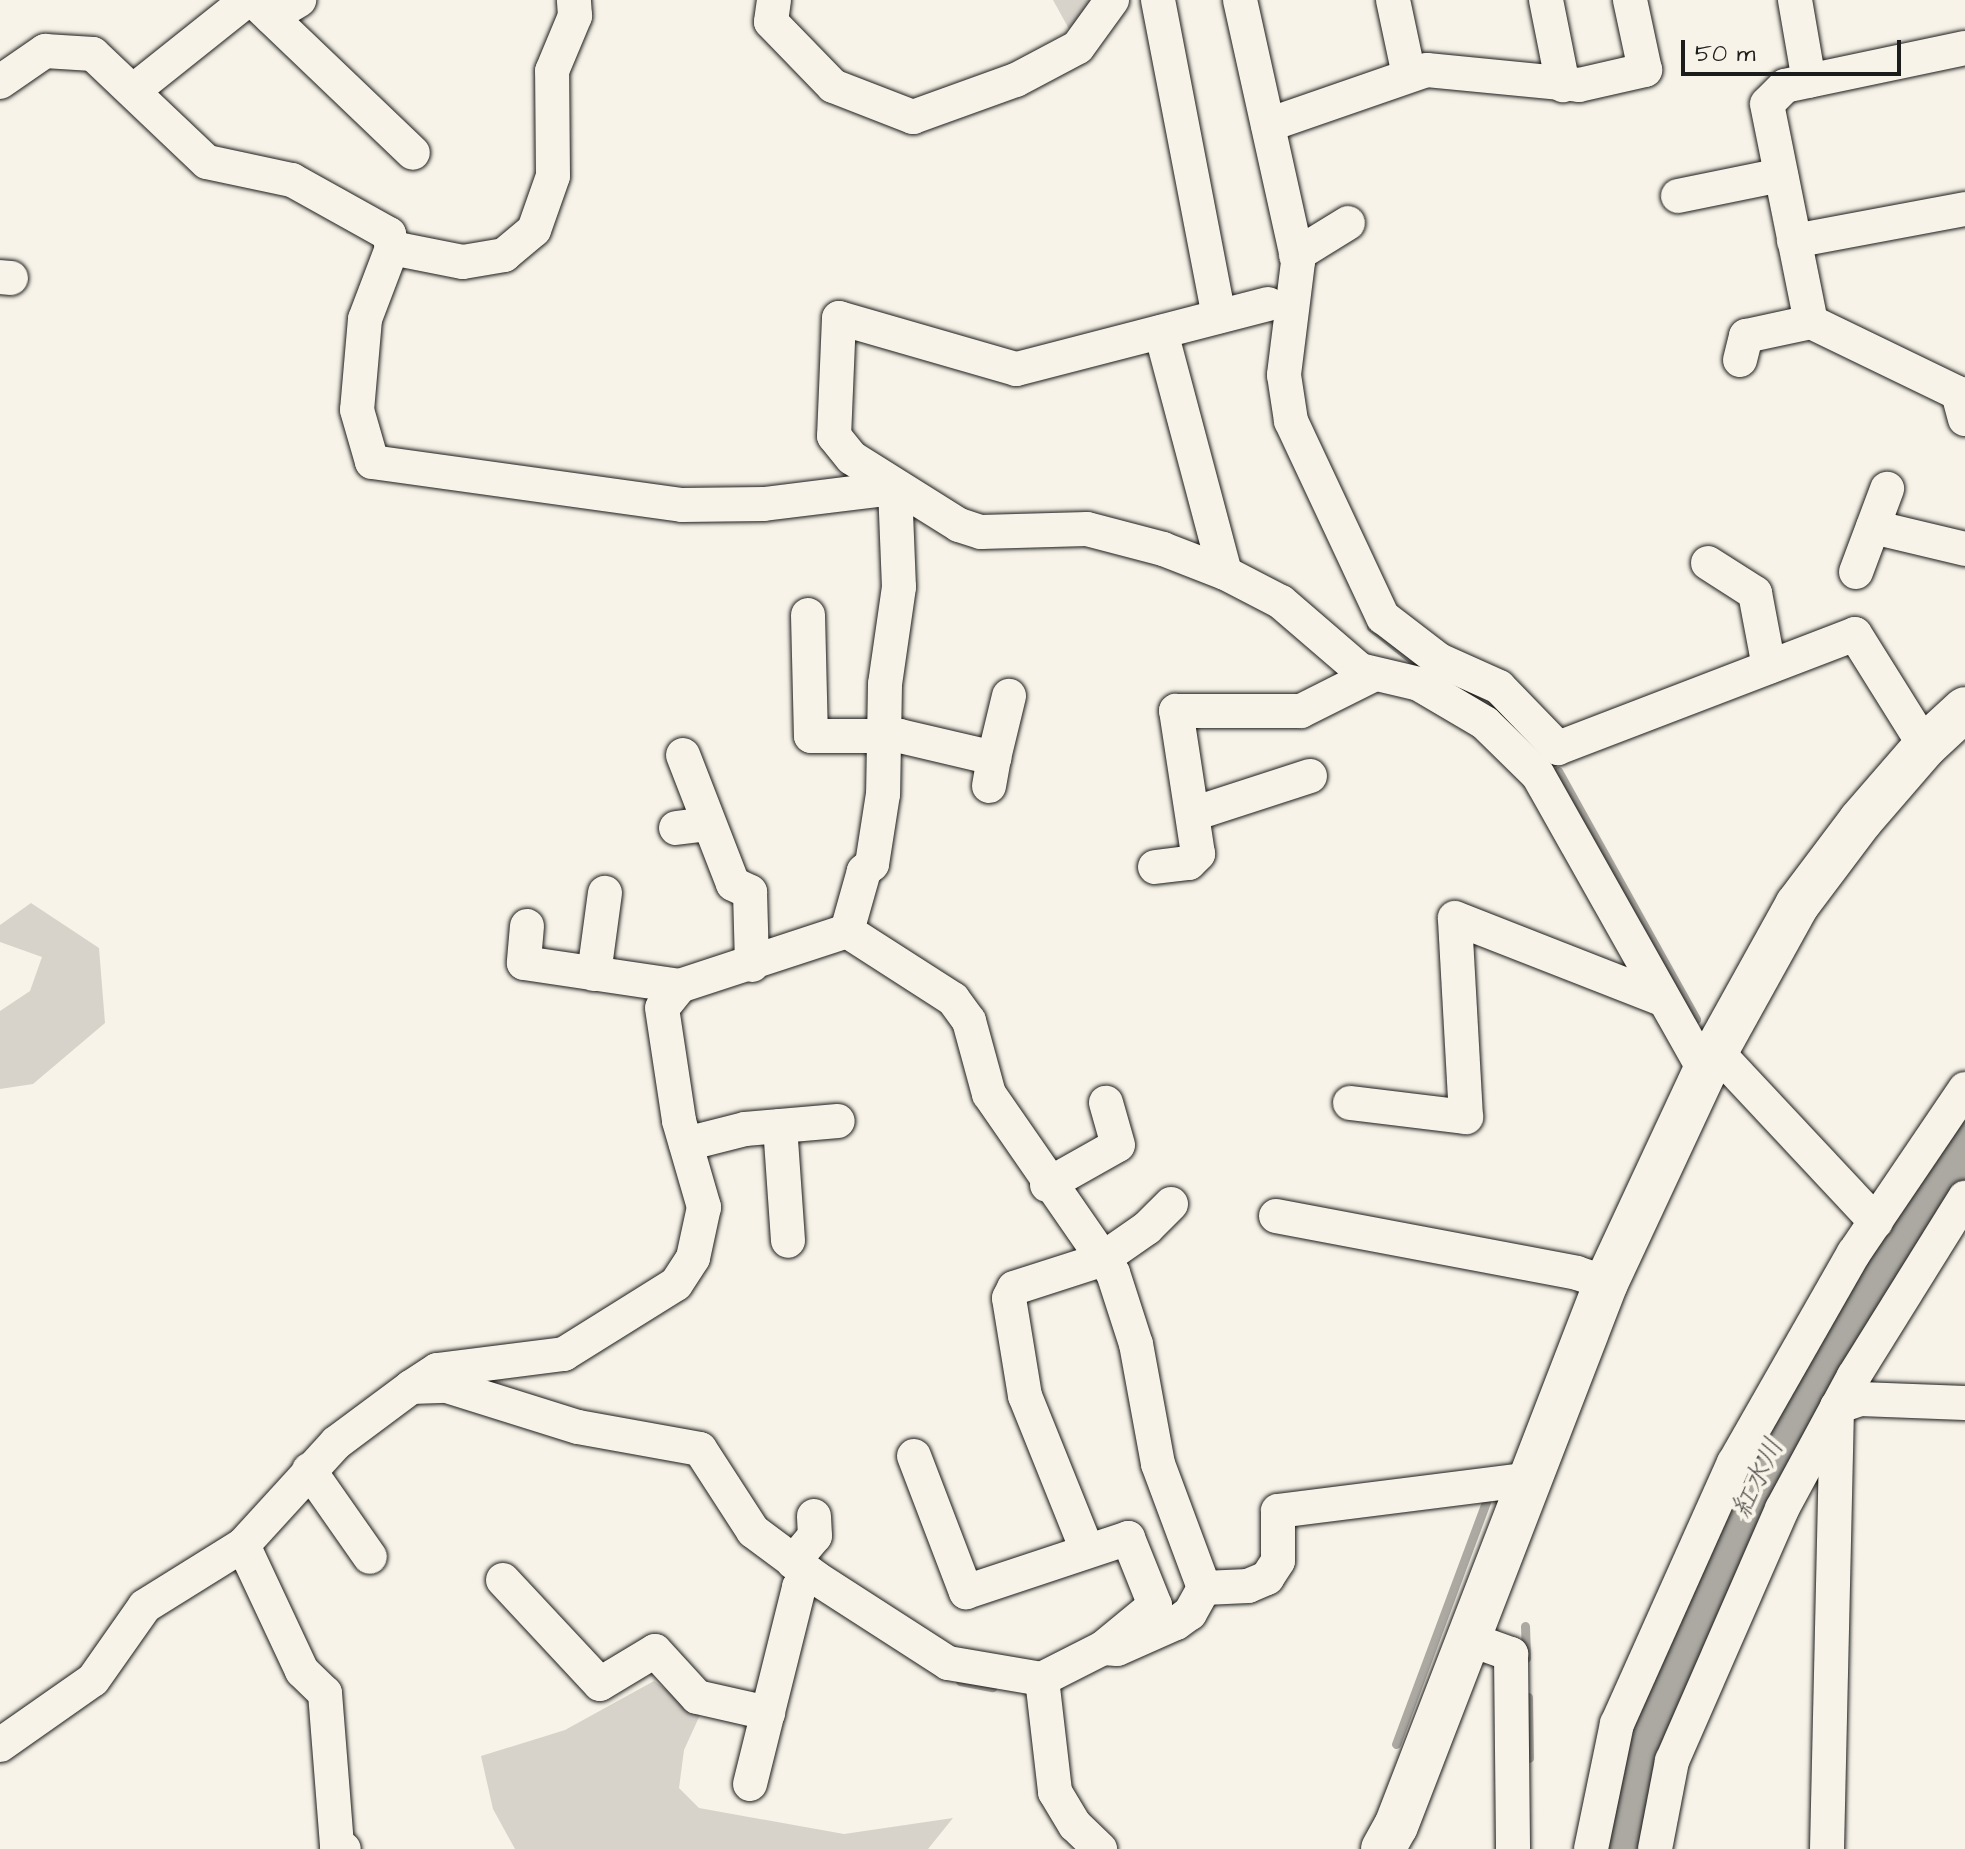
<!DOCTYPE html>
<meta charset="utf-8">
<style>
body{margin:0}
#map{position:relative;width:1965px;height:1849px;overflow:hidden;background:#f7f3e8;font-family:"Architects Daughter","Klee One",sans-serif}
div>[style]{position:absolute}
.green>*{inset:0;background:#d7d3cb}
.stream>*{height:9px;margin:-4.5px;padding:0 4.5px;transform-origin:4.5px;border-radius:4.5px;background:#aca9a2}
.river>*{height:54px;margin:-27px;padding:0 27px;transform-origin:27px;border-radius:27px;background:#aca9a2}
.roads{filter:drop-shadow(0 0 2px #1c1c1c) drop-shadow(0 0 2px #1c1c1c)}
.street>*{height:34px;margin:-17px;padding:0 17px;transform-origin:17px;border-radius:17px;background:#f7f3e8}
.secondary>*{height:44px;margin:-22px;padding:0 22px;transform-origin:22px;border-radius:22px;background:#f7f3e8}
span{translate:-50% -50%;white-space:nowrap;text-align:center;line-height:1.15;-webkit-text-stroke:8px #f7f3e8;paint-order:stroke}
.water-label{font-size:28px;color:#565452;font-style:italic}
.scale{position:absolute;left:1681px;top:40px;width:220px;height:36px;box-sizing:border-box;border:4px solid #1c1c1c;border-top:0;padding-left:10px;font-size:24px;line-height:28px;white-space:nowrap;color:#1c1c1c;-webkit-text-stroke:6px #f7f3e8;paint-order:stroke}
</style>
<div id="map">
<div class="green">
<div style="clip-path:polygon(1053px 0,1099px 0,1069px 29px)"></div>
<div style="clip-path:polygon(31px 903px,99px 948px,105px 1023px,33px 1084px,0 1089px,0 1011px,30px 991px,42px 957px,0 942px,0 925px)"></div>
<div style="clip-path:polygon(654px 1681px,700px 1715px,684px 1750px,679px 1788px,699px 1808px,844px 1834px,953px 1818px,928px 1849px,515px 1849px,493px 1809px,481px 1756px,565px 1730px)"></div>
</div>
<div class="stream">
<div style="left:1371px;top:627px;width:61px;rotate:38.4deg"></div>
<div style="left:1558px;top:771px;width:284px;rotate:60.9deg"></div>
<div style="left:1525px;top:1626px;width:32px;rotate:88deg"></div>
<div style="left:960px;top:1681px;width:33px;rotate:11deg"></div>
<div style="left:1528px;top:1697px;width:61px;rotate:89.1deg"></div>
<div style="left:1396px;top:1744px;width:264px;rotate:-69.6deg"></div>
</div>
<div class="river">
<div style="left:1617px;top:1849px;width:37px;rotate:-87deg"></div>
<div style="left:1619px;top:1812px;width:89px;rotate:-71.8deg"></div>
<div style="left:1647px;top:1727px;width:273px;rotate:-66.4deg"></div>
<div style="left:1756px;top:1477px;width:153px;rotate:-61.6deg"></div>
<div style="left:1829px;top:1342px;width:246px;rotate:-56.4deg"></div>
</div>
<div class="roads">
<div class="street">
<div style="left:253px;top:0;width:221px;rotate:43.7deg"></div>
<div style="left:774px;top:0;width:22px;rotate:98deg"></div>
<div style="left:771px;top:22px;width:89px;rotate:45.9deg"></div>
<div style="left:833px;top:86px;width:86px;rotate:21.2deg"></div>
<div style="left:913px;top:117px;width:109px;rotate:-19.8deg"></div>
<div style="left:1016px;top:80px;width:70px;rotate:-28deg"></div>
<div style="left:1078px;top:47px;width:58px;rotate:-54.1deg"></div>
<div style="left:1158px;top:0;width:322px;rotate:79.1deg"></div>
<div style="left:1240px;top:0;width:268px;rotate:77.5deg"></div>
<div style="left:1298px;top:262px;width:114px;rotate:97.1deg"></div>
<div style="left:1284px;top:375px;width:47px;rotate:81.3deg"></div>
<div style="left:1291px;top:421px;width:217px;rotate:64.9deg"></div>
<div style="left:1383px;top:617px;width:71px;rotate:37.5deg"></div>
<div style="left:1439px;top:660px;width:66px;rotate:24.2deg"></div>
<div style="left:1499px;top:687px;width:85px;rotate:46deg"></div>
<div style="left:1558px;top:748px;width:318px;rotate:-21deg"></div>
<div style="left:1855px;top:634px;width:132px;rotate:58deg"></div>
<div style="left:1393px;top:0;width:77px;rotate:78deg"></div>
<div style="left:1546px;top:0;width:87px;rotate:78.7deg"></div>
<div style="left:1795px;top:0;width:82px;rotate:80.2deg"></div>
<div style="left:271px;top:17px;width:33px;rotate:-31deg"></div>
<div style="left:1965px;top:48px;width:184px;rotate:168.1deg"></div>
<div style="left:1785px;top:86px;width:25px;rotate:135deg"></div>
<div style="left:1767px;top:104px;width:222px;rotate:78.6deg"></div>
<div style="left:1811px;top:322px;width:163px;rotate:25.8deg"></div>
<div style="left:1958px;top:393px;width:27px;rotate:75deg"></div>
<div style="left:0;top:82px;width:55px;rotate:-34.6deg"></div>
<div style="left:45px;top:51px;width:48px;rotate:3.6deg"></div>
<div style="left:93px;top:54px;width:157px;rotate:43.5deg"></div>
<div style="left:207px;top:162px;width:87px;rotate:12deg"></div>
<div style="left:292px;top:180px;width:111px;rotate:29.1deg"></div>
<div style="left:389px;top:234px;width:14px;rotate:78deg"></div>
<div style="left:392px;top:248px;width:76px;rotate:110.8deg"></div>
<div style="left:365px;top:319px;width:91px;rotate:95deg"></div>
<div style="left:357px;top:410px;width:54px;rotate:73.9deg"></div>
<div style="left:372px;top:462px;width:313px;rotate:7.9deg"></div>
<div style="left:682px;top:505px;width:82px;rotate:-0.7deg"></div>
<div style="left:764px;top:504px;width:132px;rotate:-7deg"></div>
<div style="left:895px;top:488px;width:99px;rotate:87.7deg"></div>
<div style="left:899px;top:587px;width:98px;rotate:98.2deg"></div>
<div style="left:885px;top:684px;width:110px;rotate:91deg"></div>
<div style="left:883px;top:794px;width:71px;rotate:98.9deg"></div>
<div style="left:872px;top:864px;width:11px;rotate:139deg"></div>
<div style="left:864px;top:871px;width:62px;rotate:105.8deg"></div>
<div style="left:847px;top:931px;width:176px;rotate:161.8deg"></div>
<div style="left:680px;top:986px;width:28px;rotate:129deg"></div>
<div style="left:662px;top:1008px;width:114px;rotate:81.4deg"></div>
<div style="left:679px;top:1121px;width:90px;rotate:73.8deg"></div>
<div style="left:704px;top:1207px;width:52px;rotate:102.2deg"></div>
<div style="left:693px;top:1258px;width:31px;rotate:123deg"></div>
<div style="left:676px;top:1284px;width:132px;rotate:148deg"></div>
<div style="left:564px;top:1354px;width:128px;rotate:172.8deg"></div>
<div style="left:437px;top:1370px;width:31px;rotate:147deg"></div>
<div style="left:133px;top:91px;width:146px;rotate:-38.6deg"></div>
<div style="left:1268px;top:125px;width:168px;rotate:-19.1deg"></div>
<div style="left:1427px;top:70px;width:153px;rotate:5.6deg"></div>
<div style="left:1579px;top:85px;width:68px;rotate:-12.8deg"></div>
<div style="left:1645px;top:70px;width:72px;rotate:-102.1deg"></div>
<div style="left:1678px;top:196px;width:105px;rotate:-11.5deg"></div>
<div style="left:1794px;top:241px;width:174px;rotate:-10.6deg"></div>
<div style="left:392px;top:248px;width:72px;rotate:11.2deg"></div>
<div style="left:463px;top:262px;width:42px;rotate:-9.7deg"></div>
<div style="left:504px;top:255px;width:39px;rotate:-40deg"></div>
<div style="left:534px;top:230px;width:57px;rotate:-70.6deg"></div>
<div style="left:553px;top:176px;width:105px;rotate:-90.5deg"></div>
<div style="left:552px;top:71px;width:60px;rotate:-67.3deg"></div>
<div style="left:575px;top:16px;width:16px;rotate:-94deg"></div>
<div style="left:1296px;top:255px;width:61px;rotate:-31.6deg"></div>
<div style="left:0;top:277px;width:11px;rotate:5deg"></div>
<div style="left:1268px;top:304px;width:260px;rotate:165.5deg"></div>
<div style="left:1016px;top:369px;width:184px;rotate:-163.9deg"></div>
<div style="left:839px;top:318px;width:118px;rotate:92.4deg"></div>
<div style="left:834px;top:436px;width:28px;rotate:51deg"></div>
<div style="left:852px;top:458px;width:126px;rotate:32.1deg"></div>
<div style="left:959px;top:525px;width:23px;rotate:18deg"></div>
<div style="left:981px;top:532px;width:106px;rotate:-1.6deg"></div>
<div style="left:1087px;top:529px;width:79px;rotate:14.7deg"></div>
<div style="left:1163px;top:549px;width:66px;rotate:21.2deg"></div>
<div style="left:1225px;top:573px;width:63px;rotate:27.4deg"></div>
<div style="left:1281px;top:602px;width:104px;rotate:40.7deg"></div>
<div style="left:1360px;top:670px;width:61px;rotate:13.3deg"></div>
<div style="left:1419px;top:684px;width:77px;rotate:30.6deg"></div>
<div style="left:1485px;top:723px;width:74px;rotate:44.5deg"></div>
<div style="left:1538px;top:775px;width:340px;rotate:60.6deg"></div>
<div style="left:1161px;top:332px;width:249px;rotate:75.1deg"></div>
<div style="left:1740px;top:360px;width:25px;rotate:-76deg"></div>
<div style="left:1746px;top:336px;width:66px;rotate:-12.2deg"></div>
<div style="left:1873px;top:527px;width:95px;rotate:13.4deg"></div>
<div style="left:1708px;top:563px;width:56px;rotate:32.6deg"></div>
<div style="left:1755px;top:593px;width:75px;rotate:79.3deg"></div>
<div style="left:1856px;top:572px;width:89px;rotate:-69.5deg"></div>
<div style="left:808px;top:615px;width:121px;rotate:88.6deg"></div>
<div style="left:811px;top:736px;width:89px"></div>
<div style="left:900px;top:736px;width:97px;rotate:13.2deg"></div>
<div style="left:994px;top:758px;width:64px;rotate:-76.4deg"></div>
<div style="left:683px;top:755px;width:138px;rotate:68.8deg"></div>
<div style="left:733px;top:884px;width:19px;rotate:25deg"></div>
<div style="left:750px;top:892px;width:73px;rotate:88.4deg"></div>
<div style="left:989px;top:786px;width:28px;rotate:-80deg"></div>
<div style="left:1193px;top:814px;width:123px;rotate:-18deg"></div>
<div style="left:676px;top:828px;width:33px;rotate:-7deg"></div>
<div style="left:1155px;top:867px;width:34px;rotate:-7deg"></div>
<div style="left:1189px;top:863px;width:13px;rotate:-45deg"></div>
<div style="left:1198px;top:854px;width:145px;rotate:-98.7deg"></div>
<div style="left:1176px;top:711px;width:125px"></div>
<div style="left:1301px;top:711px;width:80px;rotate:-26.6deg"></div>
<div style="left:527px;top:926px;width:37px;rotate:95deg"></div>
<div style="left:524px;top:963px;width:158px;rotate:8.4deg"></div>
<div style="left:847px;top:931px;width:126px;rotate:32.7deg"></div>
<div style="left:953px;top:999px;width:27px;rotate:54deg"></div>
<div style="left:969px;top:1021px;width:76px;rotate:74.7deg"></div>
<div style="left:989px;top:1094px;width:218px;rotate:55.3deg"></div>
<div style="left:1113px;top:1273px;width:75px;rotate:72.1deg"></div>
<div style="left:1136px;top:1344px;width:122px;rotate:79.6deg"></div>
<div style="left:1158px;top:1464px;width:132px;rotate:69.6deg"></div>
<div style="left:1204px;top:1588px;width:29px;rotate:119deg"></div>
<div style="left:1190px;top:1613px;width:17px;rotate:144deg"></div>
<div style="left:1176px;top:1623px;width:64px;rotate:156.2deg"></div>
<div style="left:1117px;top:1649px;width:14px;rotate:-176deg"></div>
<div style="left:594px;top:974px;width:82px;rotate:-82.3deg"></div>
<div style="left:1716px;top:1051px;width:234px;rotate:46.9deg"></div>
<div style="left:1350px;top:1103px;width:117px;rotate:6.9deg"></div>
<div style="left:1466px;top:1117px;width:199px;rotate:-93.2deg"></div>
<div style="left:1455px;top:918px;width:222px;rotate:21.4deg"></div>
<div style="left:780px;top:1126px;width:115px;rotate:86deg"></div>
<div style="left:686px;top:1144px;width:61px;rotate:-14.3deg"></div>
<div style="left:745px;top:1129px;width:93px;rotate:-4.9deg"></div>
<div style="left:1047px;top:1185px;width:81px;rotate:-29.4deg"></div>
<div style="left:1118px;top:1145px;width:44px;rotate:-105.9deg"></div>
<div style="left:1276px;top:1216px;width:306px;rotate:10.7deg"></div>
<div style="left:1577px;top:1273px;width:31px;rotate:19deg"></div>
<div style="left:914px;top:1456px;width:146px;rotate:69.1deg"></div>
<div style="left:966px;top:1592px;width:171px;rotate:-18.4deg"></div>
<div style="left:1128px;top:1538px;width:72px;rotate:68.1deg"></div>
<div style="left:1155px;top:1605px;width:67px;rotate:140.4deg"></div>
<div style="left:1103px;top:1648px;width:68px;rotate:153.1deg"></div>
<div style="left:309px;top:1470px;width:106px;rotate:55deg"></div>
<div style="left:243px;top:1545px;width:139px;rotate:64.9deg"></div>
<div style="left:302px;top:1671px;width:32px;rotate:44deg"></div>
<div style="left:325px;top:1693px;width:154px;rotate:85.5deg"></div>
<div style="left:337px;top:1847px;width:7px;rotate:16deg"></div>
<div style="left:1087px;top:1550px;width:166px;rotate:-111.9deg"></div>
<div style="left:1025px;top:1396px;width:99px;rotate:-99.3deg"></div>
<div style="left:1009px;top:1298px;width:11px;rotate:-63deg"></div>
<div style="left:1014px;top:1288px;width:91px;rotate:-17.8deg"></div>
<div style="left:1101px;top:1260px;width:56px;rotate:-34.8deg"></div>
<div style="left:1147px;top:1228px;width:34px;rotate:-45deg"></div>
<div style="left:793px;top:1562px;width:34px;rotate:-50deg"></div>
<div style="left:815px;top:1536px;width:20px;rotate:-93deg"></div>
<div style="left:503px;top:1580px;width:142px;rotate:47deg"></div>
<div style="left:600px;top:1684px;width:64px;rotate:-31deg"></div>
<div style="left:655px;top:1651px;width:62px;rotate:47.6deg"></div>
<div style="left:697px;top:1697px;width:73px;rotate:12.7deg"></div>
<div style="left:1204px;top:1588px;width:44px;rotate:-2.6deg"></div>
<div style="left:1248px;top:1586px;width:21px;rotate:-23deg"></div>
<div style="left:1267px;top:1578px;width:20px;rotate:-57deg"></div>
<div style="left:1278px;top:1561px;width:50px;rotate:-90deg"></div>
<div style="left:1278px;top:1511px;width:254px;rotate:-7.2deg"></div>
<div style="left:1469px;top:1639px;width:45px;rotate:19.7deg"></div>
<div style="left:1511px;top:1654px;width:195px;rotate:89.4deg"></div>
<div style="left:0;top:1745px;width:113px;rotate:-35deg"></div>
<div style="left:93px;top:1680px;width:90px;rotate:-54.9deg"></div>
<div style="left:145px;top:1606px;width:115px;rotate:-31.9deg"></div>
<div style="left:243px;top:1545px;width:138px;rotate:-47.6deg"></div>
<div style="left:336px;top:1443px;width:94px;rotate:-36.7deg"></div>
<div style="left:411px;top:1387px;width:36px;rotate:-2deg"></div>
<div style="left:447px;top:1386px;width:137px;rotate:17.4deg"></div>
<div style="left:578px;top:1427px;width:124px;rotate:10.2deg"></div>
<div style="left:700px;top:1449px;width:98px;rotate:57.1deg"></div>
<div style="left:753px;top:1531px;width:79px;rotate:36.7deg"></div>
<div style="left:816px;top:1578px;width:157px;rotate:32.8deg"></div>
<div style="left:948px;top:1663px;width:95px;rotate:9.7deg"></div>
<div style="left:1042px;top:1679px;width:114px;rotate:83.4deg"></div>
<div style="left:1055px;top:1792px;width:39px;rotate:59deg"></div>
<div style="left:1075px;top:1825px;width:35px;rotate:44deg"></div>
<div style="left:750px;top:1784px;width:203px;rotate:-76deg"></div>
<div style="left:799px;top:1587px;width:17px;rotate:-50deg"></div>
<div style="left:1591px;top:1849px;width:128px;rotate:-78.3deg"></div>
<div style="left:1617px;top:1724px;width:286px;rotate:-65.9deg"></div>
<div style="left:1734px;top:1463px;width:242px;rotate:-60.3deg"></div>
<div style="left:1854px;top:1253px;width:198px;rotate:-55.9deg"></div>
<div style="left:1655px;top:1849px;width:90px;rotate:-79.1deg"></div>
<div style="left:1672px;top:1761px;width:275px;rotate:-66.4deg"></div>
<div style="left:1782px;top:1509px;width:151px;rotate:-61.6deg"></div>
<div style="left:1854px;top:1376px;width:210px;rotate:-58.1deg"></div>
<div style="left:1827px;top:1849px;width:442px;rotate:-88.7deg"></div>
<div style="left:1837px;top:1407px;width:24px;rotate:-19deg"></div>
<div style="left:1860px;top:1399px;width:105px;rotate:2.2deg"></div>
</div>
<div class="secondary">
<div style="left:1383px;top:1849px;width:26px;rotate:-61deg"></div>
<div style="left:1396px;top:1826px;width:582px;rotate:-68.86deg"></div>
<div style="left:1606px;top:1283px;width:234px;rotate:-65deg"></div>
<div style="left:1705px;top:1071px;width:190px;rotate:-61deg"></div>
<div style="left:1797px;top:905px;width:106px;rotate:-53deg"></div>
<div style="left:1861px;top:820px;width:98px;rotate:-49.1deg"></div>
<div style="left:1925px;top:746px;width:54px;rotate:-42.8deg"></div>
</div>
</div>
<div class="water-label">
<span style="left:1758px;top:1478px;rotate:-64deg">紅水川</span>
</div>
<div class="scale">50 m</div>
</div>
